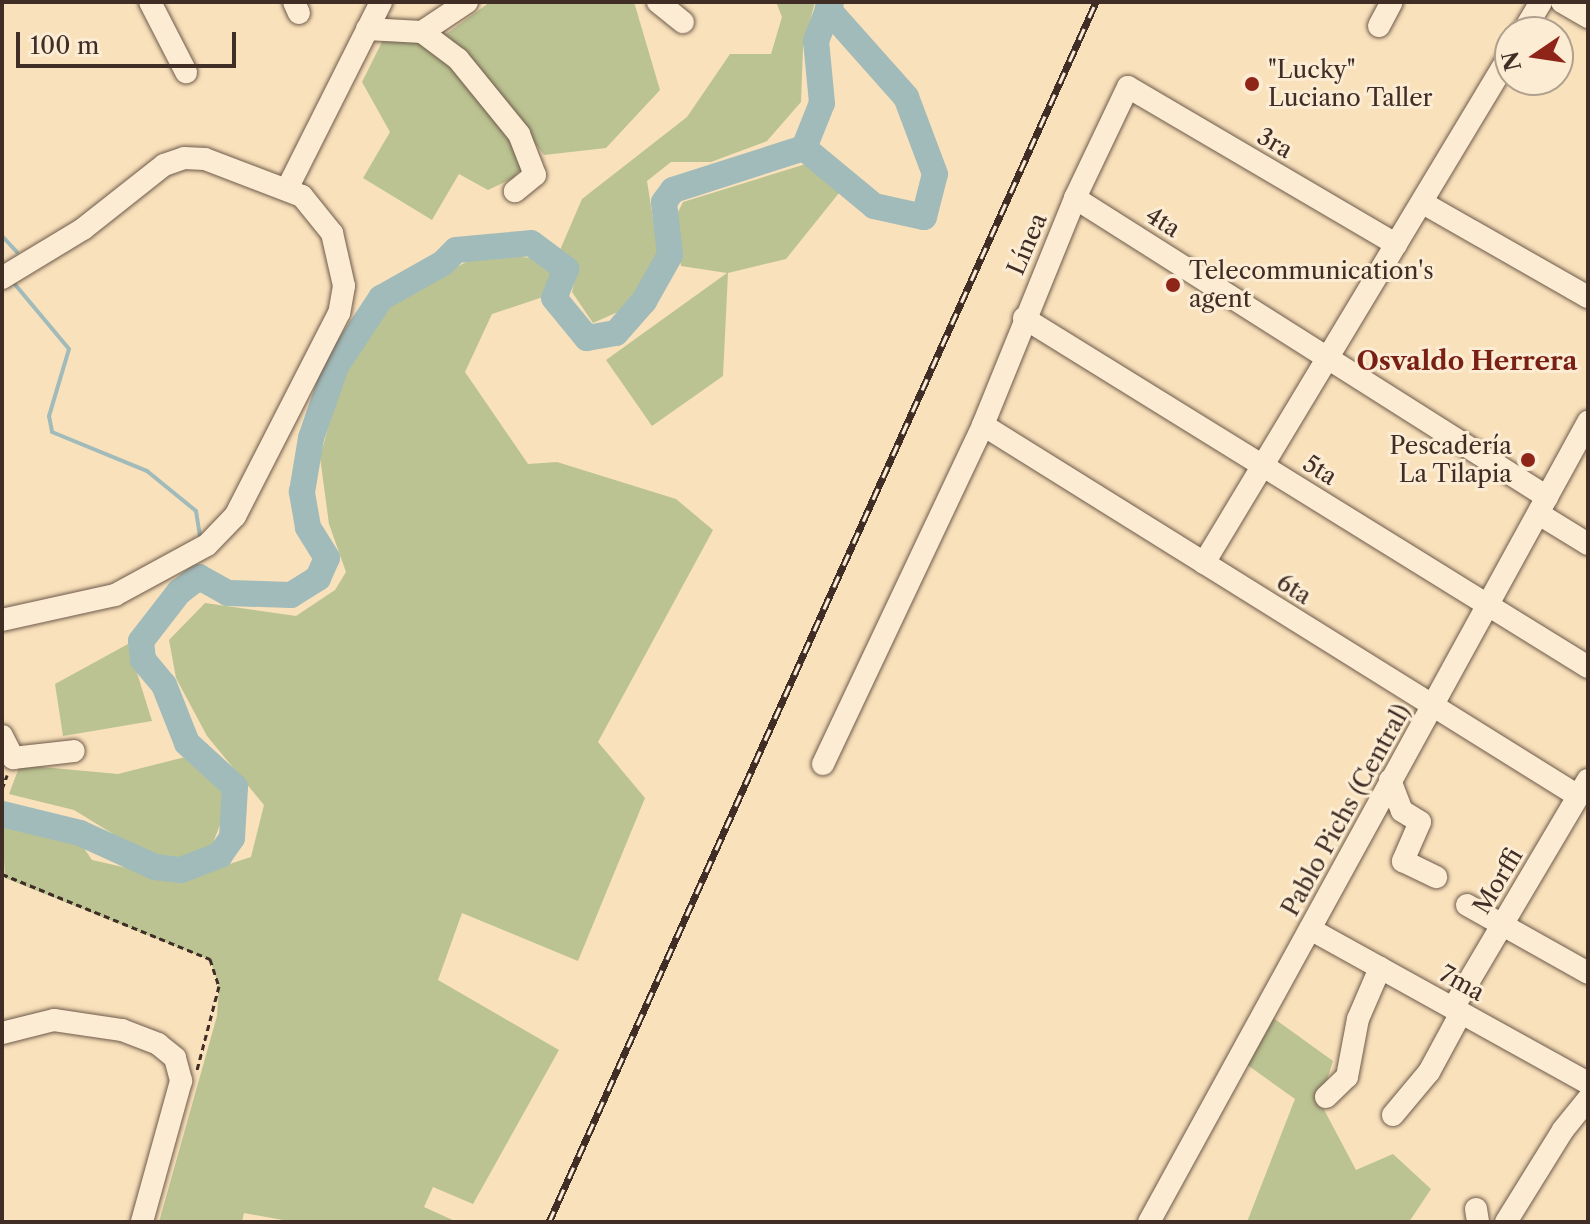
<!DOCTYPE html>
<meta charset="utf-8">
<style>
body{margin:0}
#map{position:relative;width:1590px;height:1224px;overflow:hidden;background:#f9e1bb;font-family:"Libre Caslon Text",serif}
div>[style]{position:absolute}
.green>*{inset:0;background:#bbc392}
.stream>*{height:4px;margin:-2px;padding:0 2px;transform-origin:2px;border-radius:2px;background:#a1bbba}
.river>*{height:26px;margin:-13px;padding:0 13px;transform-origin:13px;border-radius:13px;background:#a1bbba}
.path>*{height:3px;margin-top:-1.5px;transform-origin:0;background:repeating-linear-gradient(90deg,#3f2d26 0 6px,transparent 0 10px)}
.roads{filter:drop-shadow(0 0 2px #6e5a4b) drop-shadow(0 0 2px #6e5a4b)}
.minor>*{height:22px;margin:-11px;padding:0 11px;transform-origin:11px;border-radius:11px;background:#fbecd3}
.rail>*{height:7px;margin-top:-3.5px;transform-origin:0;background:repeating-linear-gradient(90deg,#fbecd3 0 12px,#3f2d26 0 24px);box-sizing:border-box;border-block:2px solid #3f2d26}
.dots>*{width:22px;height:22px;translate:-50% -50%;box-sizing:border-box;border:4px solid #fbecd3;border-radius:50%}
span{translate:-50% -50%;white-space:nowrap;text-align:center;line-height:1.15;-webkit-text-stroke:6px #fbecd3;paint-order:stroke}
.poi-label{font-size:24px;color:#3f2d26}
.left{translate:0 -50%;text-align:left}
.right{translate:-100% -50%;text-align:right}
.street-label{font-size:24px;color:#3f2d26}
.neighbourhood-label{font-size:26px;color:#7a1f14;font-weight:700}
.frame{position:absolute;inset:0;border:4px solid #3f2d26;pointer-events:none}
.north{position:absolute;left:1494px;top:16px;width:80px;height:80px;box-sizing:border-box;background:#fbecd3;border:2px solid #b0a08e;border-radius:50%;rotate:257deg;font-size:22px;font-weight:700;line-height:32px;text-align:center;color:#3f2d26}
.north::after{content:'';display:block;margin:auto;width:28px;height:36px;background:#8f2418;clip-path:polygon(50% 0,100% 100%,50% 72%,0 100%)}
.scale{position:absolute;left:16px;top:32px;width:220px;height:36px;box-sizing:border-box;border:4px solid #3f2d26;border-top:0;padding-left:10px;font-size:24px;line-height:28px;white-space:nowrap;color:#3f2d26;-webkit-text-stroke:6px #fbecd3;paint-order:stroke}
</style>
<div id="map">
<div class="green">
<div style="clip-path:polygon(490px 2px,634px 2px,660px 90px,606px 148px,544px 155px,484px 77px,442px 37px)"></div>
<div style="clip-path:polygon(776px 2px,815px 2px,803px 48px,801px 102px,767px 141px,711px 162px,671px 162px,647px 181px,658px 250px,643px 285px,620px 311px,593px 323px,572px 292px,577px 271px,560px 250px,582px 199px,687px 117px,730px 54px,771px 54px,782px 17px)"></div>
<div style="clip-path:polygon(383px 40px,423px 41px,455px 67px,519px 147px,521px 169px,513px 178px,488px 190px,459px 174px,432px 220px,363px 178px,390px 132px,362px 82px)"></div>
<div style="clip-path:polygon(809px 163px,843px 188px,786px 259px,728px 273px,723px 376px,652px 426px,606px 360px,727px 273px,681px 266px,674px 220px,683px 202px)"></div>
<div style="clip-path:polygon(483px 253px,531px 258px,559px 273px,543px 297px,492px 314px,465px 372px,528px 464px,557px 462px,676px 499px,713px 530px,598px 742px,645px 798px,578px 961px,462px 913px,438px 980px,559px 1050px,473px 1204px,433px 1187px,424px 1207px,457px 1222px,294px 1222px,244px 1213px,242px 1222px,159px 1222px,217px 1016px,219px 986px,210px 960px,5px 878px,2px 824px,79px 841px,92px 860px,180px 880px,251px 857px,264px 805px,207px 736px,176px 678px,169px 640px,205px 603px,296px 616px,335px 590px,346px 572px,329px 524px,320px 457px,338px 392px,354px 356px,389px 303px)"></div>
<div style="clip-path:polygon(128px 644px,152px 721px,63px 736px,55px 684px)"></div>
<div style="clip-path:polygon(189px 756px,223px 789px,223px 817px,211px 848px,172px 861px,136px 848px,74px 810px,9px 794px,20px 765px,118px 774px)"></div>
<div style="clip-path:polygon(1272px 1017px,1333px 1061px,1320px 1102px,1356px 1170px,1393px 1154px,1431px 1189px,1409px 1222px,1247px 1222px,1295px 1099px,1246px 1064px)"></div>
</div>
<div class="stream">
<div style="left:2px;top:236px;width:22px;rotate:47deg"></div>
<div style="left:13px;top:282px;width:87px;rotate:50.1deg"></div>
<div style="left:69px;top:349px;width:70px;rotate:106.6deg"></div>
<div style="left:49px;top:416px;width:16px;rotate:79deg"></div>
<div style="left:52px;top:432px;width:103px;rotate:22.3deg"></div>
<div style="left:147px;top:471px;width:63px;rotate:39.2deg"></div>
<div style="left:196px;top:511px;width:25px;rotate:81deg"></div>
</div>
<div class="river">
<div style="left:804px;top:148px;width:91px;rotate:39.6deg"></div>
<div style="left:874px;top:206px;width:51px;rotate:12.4deg"></div>
<div style="left:924px;top:217px;width:44px;rotate:-75.7deg"></div>
<div style="left:935px;top:174px;width:82px;rotate:-110.6deg"></div>
<div style="left:906px;top:97px;width:118px;rotate:-131.6deg"></div>
<div style="left:2px;top:814px;width:80px;rotate:13.7deg"></div>
<div style="left:80px;top:833px;width:82px;rotate:24.4deg"></div>
<div style="left:155px;top:867px;width:26px;rotate:7deg"></div>
<div style="left:181px;top:870px;width:42px;rotate:-21deg"></div>
<div style="left:220px;top:855px;width:21px;rotate:-55deg"></div>
<div style="left:232px;top:838px;width:51px;rotate:-86.6deg"></div>
<div style="left:235px;top:787px;width:65px;rotate:-137.5deg"></div>
<div style="left:187px;top:743px;width:62px;rotate:-111.6deg"></div>
<div style="left:164px;top:685px;width:33px;rotate:-130deg"></div>
<div style="left:143px;top:660px;width:19px;rotate:-96deg"></div>
<div style="left:141px;top:641px;width:62px;rotate:-52.2deg"></div>
<div style="left:179px;top:592px;width:25px;rotate:-37deg"></div>
<div style="left:199px;top:577px;width:33px;rotate:29deg"></div>
<div style="left:228px;top:593px;width:63px;rotate:1.8deg"></div>
<div style="left:291px;top:595px;width:32px;rotate:-32deg"></div>
<div style="left:318px;top:578px;width:22px;rotate:-66deg"></div>
<div style="left:327px;top:558px;width:36px;rotate:-122deg"></div>
<div style="left:308px;top:527px;width:36px;rotate:-100deg"></div>
<div style="left:302px;top:492px;width:55px;rotate:-80.5deg"></div>
<div style="left:311px;top:438px;width:76px;rotate:-70.9deg"></div>
<div style="left:336px;top:366px;width:82px;rotate:-56.5deg"></div>
<div style="left:381px;top:298px;width:71px;rotate:-29.4deg"></div>
<div style="left:443px;top:263px;width:18px;rotate:-45deg"></div>
<div style="left:456px;top:250px;width:75px;rotate:-5.3deg"></div>
<div style="left:531px;top:243px;width:44px;rotate:36.6deg"></div>
<div style="left:566px;top:269px;width:31px;rotate:112deg"></div>
<div style="left:554px;top:298px;width:52px;rotate:50.5deg"></div>
<div style="left:587px;top:338px;width:29px;rotate:-10deg"></div>
<div style="left:616px;top:333px;width:43px;rotate:-48.8deg"></div>
<div style="left:644px;top:301px;width:53px;rotate:-60.5deg"></div>
<div style="left:670px;top:255px;width:53px;rotate:-96.5deg"></div>
<div style="left:664px;top:202px;width:15px;rotate:-53deg"></div>
<div style="left:673px;top:190px;width:138px;rotate:-17.8deg"></div>
<div style="left:804px;top:148px;width:48px;rotate:-68.2deg"></div>
<div style="left:822px;top:103px;width:62px;rotate:-95.5deg"></div>
<div style="left:816px;top:41px;width:42px;rotate:-69deg"></div>
</div>
<div class="path">
<div style="left:2px;top:789px;width:15px;rotate:-70deg"></div>
<div style="left:2px;top:874px;width:225px;rotate:22.2deg"></div>
<div style="left:210px;top:959px;width:28px;rotate:72deg"></div>
<div style="left:219px;top:986px;width:87px;rotate:104.7deg"></div>
</div>
<div class="roads">
<div class="minor">
<div style="left:150px;top:2px;width:79px;rotate:62.8deg"></div>
<div style="left:294px;top:2px;width:12px;rotate:66deg"></div>
<div style="left:658px;top:2px;width:32px;rotate:39deg"></div>
<div style="left:1562px;top:2px;width:30px;rotate:30deg"></div>
<div style="left:1379px;top:26px;width:27px;rotate:-62deg"></div>
<div style="left:367px;top:29px;width:55px;rotate:3.1deg"></div>
<div style="left:422px;top:32px;width:54px;rotate:-33.7deg"></div>
<div style="left:422px;top:32px;width:45px;rotate:36.9deg"></div>
<div style="left:458px;top:59px;width:97px;rotate:50.9deg"></div>
<div style="left:519px;top:134px;width:44px;rotate:68.7deg"></div>
<div style="left:535px;top:175px;width:26px;rotate:141deg"></div>
<div style="left:1523px;top:32px;width:35px;rotate:-59deg"></div>
<div style="left:287px;top:189px;width:209px;rotate:-63.3deg"></div>
<div style="left:1075px;top:198px;width:559px;rotate:32.35deg"></div>
<div style="left:1423px;top:203px;width:190px;rotate:29.7deg"></div>
<div style="left:2px;top:278px;width:95px;rotate:-31.2deg"></div>
<div style="left:83px;top:229px;width:103px;rotate:-38.3deg"></div>
<div style="left:164px;top:165px;width:21px;rotate:-19deg"></div>
<div style="left:184px;top:158px;width:21px;rotate:3deg"></div>
<div style="left:205px;top:159px;width:104px;rotate:20.9deg"></div>
<div style="left:302px;top:196px;width:48px;rotate:51deg"></div>
<div style="left:332px;top:233px;width:54px;rotate:77.2deg"></div>
<div style="left:344px;top:286px;width:27px;rotate:100deg"></div>
<div style="left:339px;top:313px;width:228px;rotate:117.1deg"></div>
<div style="left:235px;top:516px;width:40px;rotate:134deg"></div>
<div style="left:207px;top:545px;width:105px;rotate:151.5deg"></div>
<div style="left:115px;top:595px;width:116px;rotate:167.5deg"></div>
<div style="left:1024px;top:318px;width:663px;rotate:31.75deg"></div>
<div style="left:983px;top:425px;width:701px;rotate:31.94deg"></div>
<div style="left:1539px;top:514px;width:57px;rotate:31.5deg"></div>
<div style="left:1204px;top:563px;width:593px;rotate:-58.94deg"></div>
<div style="left:2px;top:736px;width:25px;rotate:63deg"></div>
<div style="left:13px;top:758px;width:61px;rotate:-6.5deg"></div>
<div style="left:823px;top:764px;width:375px;rotate:-64.7deg"></div>
<div style="left:983px;top:425px;width:245px;rotate:-67.9deg"></div>
<div style="left:1075px;top:198px;width:123px;rotate:-64.5deg"></div>
<div style="left:1128px;top:87px;width:311px;rotate:30.4deg"></div>
<div style="left:1390px;top:780px;width:33px;rotate:69deg"></div>
<div style="left:1402px;top:811px;width:21px;rotate:31deg"></div>
<div style="left:1420px;top:822px;width:43px;rotate:113.6deg"></div>
<div style="left:1403px;top:861px;width:37px;rotate:26deg"></div>
<div style="left:1467px;top:905px;width:139px;rotate:29.3deg"></div>
<div style="left:1310px;top:929px;width:318px;rotate:29deg"></div>
<div style="left:1453px;top:1008px;width:265px;rotate:-59.4deg"></div>
<div style="left:2px;top:1033px;width:54px;rotate:-14deg"></div>
<div style="left:54px;top:1020px;width:69px;rotate:8.4deg"></div>
<div style="left:122px;top:1030px;width:39px;rotate:21deg"></div>
<div style="left:158px;top:1044px;width:22px;rotate:39deg"></div>
<div style="left:175px;top:1058px;width:24px;rotate:75deg"></div>
<div style="left:181px;top:1081px;width:146px;rotate:105.5deg"></div>
<div style="left:1326px;top:1097px;width:29px;rotate:-44deg"></div>
<div style="left:1347px;top:1077px;width:59px;rotate:-79.3deg"></div>
<div style="left:1358px;top:1019px;width:56px;rotate:-66.7deg"></div>
<div style="left:1393px;top:1115px;width:56px;rotate:-50.1deg"></div>
<div style="left:1429px;top:1072px;width:67px;rotate:-61.5deg"></div>
<div style="left:1476px;top:1209px;width:13px;rotate:81deg"></div>
<div style="left:1149px;top:1222px;width:913px;rotate:-61.24deg"></div>
<div style="left:1506px;top:1222px;width:108px;rotate:-58.2deg"></div>
<div style="left:1563px;top:1130px;width:40px;rotate:-51deg"></div>
</div>
</div>
<div class="rail">
<div style="left:549px;top:1222px;width:1337px;rotate:-65.85deg"></div>
</div>
<div class="dots">
<div style="left:1252px;top:84px;background:#8f2418"></div>
<div style="left:1173px;top:285px;background:#8f2418"></div>
<div style="left:1528px;top:460px;background:#8f2418"></div>
</div>
<div class="poi-label">
<span class="left" style="left:1268px;top:84px">"Lucky"<br>Luciano Taller</span>
<span class="left" style="left:1189px;top:285px">Telecommunication's<br>agent</span>
<span class="right" style="left:1512px;top:460px">Pescadería<br>La Tilapia</span>
</div>
<div class="street-label">
<span style="left:1275px;top:143px;rotate:30deg">3ra</span>
<span style="left:1163px;top:222px;rotate:32deg">4ta</span>
<span style="left:1027px;top:244px;rotate:-67deg">Línea</span>
<span style="left:1320px;top:470px;rotate:32deg">5ta</span>
<span style="left:1294px;top:589px;rotate:32deg">6ta</span>
<span style="left:1346px;top:810px;rotate:-61deg">Pablo Pichs (Central)</span>
<span style="left:1498px;top:881px;rotate:-59deg">Morffi</span>
<span style="left:1462px;top:983px;rotate:29deg">7ma</span>
</div>
<div class="neighbourhood-label">
<span style="left:1467px;top:362px">Osvaldo Herrera</span>
</div>
<div class="frame"></div>
<div class="north">N</div>
<div class="scale">100 m</div>
</div>
